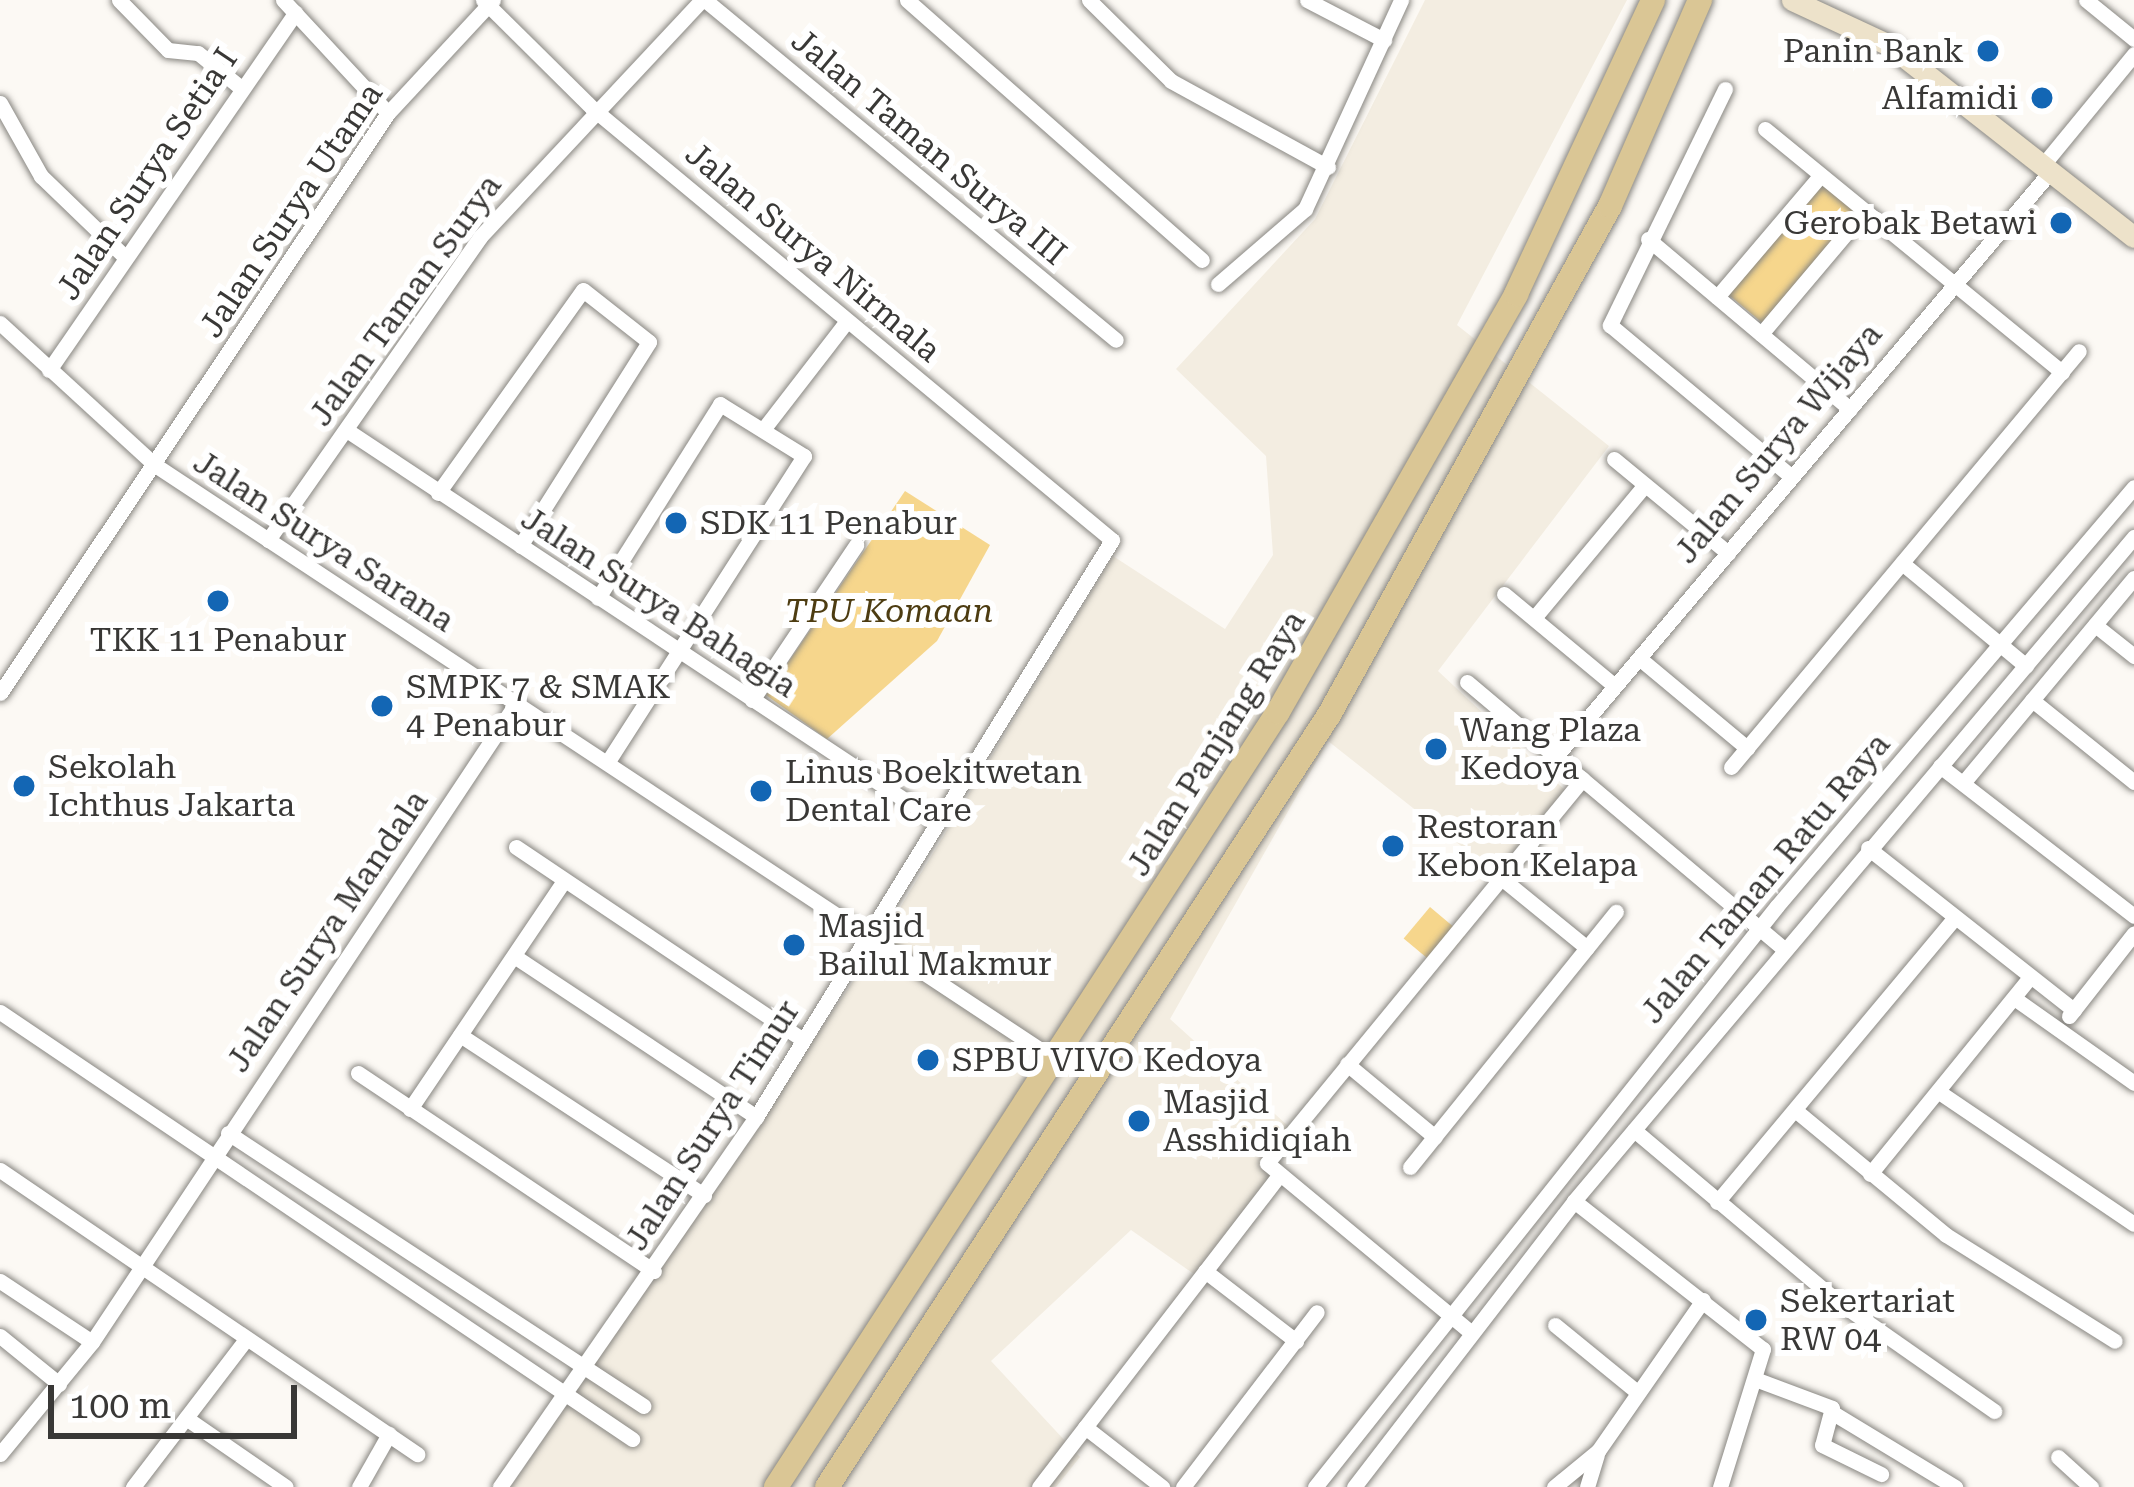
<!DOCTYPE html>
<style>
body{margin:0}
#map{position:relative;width:2134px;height:1487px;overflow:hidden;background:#fcf9f4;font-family:"Roboto Serif",serif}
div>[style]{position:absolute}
.built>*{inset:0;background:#f3ede1}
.green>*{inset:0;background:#f6d68c;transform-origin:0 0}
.roads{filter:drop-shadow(0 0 3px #898782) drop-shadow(0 0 3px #898782)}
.street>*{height:15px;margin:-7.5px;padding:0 7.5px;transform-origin:7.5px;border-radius:7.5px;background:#fff}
.secondary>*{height:21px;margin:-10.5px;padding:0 10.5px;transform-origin:10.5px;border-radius:10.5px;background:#ede2ca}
.primary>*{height:24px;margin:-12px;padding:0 12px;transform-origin:12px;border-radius:12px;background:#dac695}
.dots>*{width:33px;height:33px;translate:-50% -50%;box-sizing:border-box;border:6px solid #fff;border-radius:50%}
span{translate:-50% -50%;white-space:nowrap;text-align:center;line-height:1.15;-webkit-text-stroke:12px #fff;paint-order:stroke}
.poi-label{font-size:33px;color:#393836}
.right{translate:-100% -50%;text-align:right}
.left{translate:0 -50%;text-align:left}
.street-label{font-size:33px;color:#393836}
.park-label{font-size:33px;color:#4d3c11;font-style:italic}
.scale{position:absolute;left:48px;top:1385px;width:249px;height:54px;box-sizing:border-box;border:6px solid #393836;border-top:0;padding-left:15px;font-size:36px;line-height:42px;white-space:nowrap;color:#393836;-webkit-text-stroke:9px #fff;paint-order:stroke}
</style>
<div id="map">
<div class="built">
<div style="clip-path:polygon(1425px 0,1627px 0,1457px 325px,1609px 446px,1438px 671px,1568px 793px,1498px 875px,1328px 741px,1170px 1019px,1297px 1134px,1201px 1279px,1131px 1230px,991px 1361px,1080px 1457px,1056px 1487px,511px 1487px,875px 949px,1113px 556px,1225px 629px,1273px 555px,1266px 456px,1176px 369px,1315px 219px)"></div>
</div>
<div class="green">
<div style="left:1821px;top:183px;width:51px;height:145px;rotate:40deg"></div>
<div style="clip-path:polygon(905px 491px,990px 545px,937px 641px,827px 739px,766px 695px)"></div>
<div style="left:1430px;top:907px;width:45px;height:41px;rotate:40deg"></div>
</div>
<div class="roads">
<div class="street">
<div style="left:119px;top:0;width:70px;rotate:45.6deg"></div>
<div style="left:168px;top:50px;width:30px;rotate:6deg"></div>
<div style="left:198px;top:53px;width:55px;rotate:39.1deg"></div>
<div style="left:283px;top:0;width:154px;rotate:47.1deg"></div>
<div style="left:483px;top:0;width:153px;rotate:44.7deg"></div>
<div style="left:592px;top:108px;width:676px;rotate:39.72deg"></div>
<div style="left:1112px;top:540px;width:678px;rotate:121.67deg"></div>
<div style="left:756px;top:1117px;width:450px;rotate:124.7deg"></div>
<div style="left:705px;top:0;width:533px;rotate:39.6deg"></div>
<div style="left:907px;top:0;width:393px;rotate:41.4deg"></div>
<div style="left:1089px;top:0;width:115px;rotate:44.6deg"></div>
<div style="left:1171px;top:81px;width:179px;rotate:28.7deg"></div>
<div style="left:1307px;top:0;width:87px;rotate:27.5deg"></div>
<div style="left:2086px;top:0;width:62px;rotate:39.1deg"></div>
<div style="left:1725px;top:89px;width:263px;rotate:116deg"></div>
<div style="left:1610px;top:325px;width:237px;rotate:39.9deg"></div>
<div style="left:0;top:103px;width:84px;rotate:60.7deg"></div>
<div style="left:41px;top:176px;width:118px;rotate:44deg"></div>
<div style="left:1765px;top:129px;width:384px;rotate:39.3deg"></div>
<div style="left:2042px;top:166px;width:145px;rotate:-50.6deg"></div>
<div style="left:1648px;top:239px;width:264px;rotate:40.1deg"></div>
<div style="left:1218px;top:284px;width:115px;rotate:-40.8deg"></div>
<div style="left:1305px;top:209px;width:230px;rotate:-65.3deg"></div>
<div style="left:1717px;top:297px;width:160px;rotate:-49.6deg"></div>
<div style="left:0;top:323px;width:210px;rotate:42.5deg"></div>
<div style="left:155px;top:465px;width:1080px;rotate:33.44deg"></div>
<div style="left:1761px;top:334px;width:161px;rotate:-49.8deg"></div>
<div style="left:49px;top:370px;width:434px;rotate:-55.4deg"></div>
<div style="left:765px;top:427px;width:134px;rotate:-52.3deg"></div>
<div style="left:348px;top:431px;width:708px;rotate:33.53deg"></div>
<div style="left:1614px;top:459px;width:148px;rotate:39.5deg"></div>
<div style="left:438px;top:493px;width:249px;rotate:-54.5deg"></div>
<div style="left:583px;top:290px;width:84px;rotate:38.2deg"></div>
<div style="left:649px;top:342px;width:241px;rotate:122.3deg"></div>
<div style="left:268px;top:540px;width:370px;rotate:-55deg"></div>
<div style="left:480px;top:237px;width:325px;rotate:-46.9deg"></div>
<div style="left:1902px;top:563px;width:161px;rotate:39.7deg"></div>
<div style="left:1504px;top:594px;width:144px;rotate:39.7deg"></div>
<div style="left:598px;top:598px;width:229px;rotate:-57.8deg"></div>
<div style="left:720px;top:404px;width:99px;rotate:31.8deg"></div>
<div style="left:804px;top:456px;width:363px;rotate:122.7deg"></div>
<div style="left:1534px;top:618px;width:173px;rotate:-50.2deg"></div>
<div style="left:2095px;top:625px;width:50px;rotate:38.5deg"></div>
<div style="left:1639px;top:658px;width:141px;rotate:39.8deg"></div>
<div style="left:1467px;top:682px;width:414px;rotate:40.1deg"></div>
<div style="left:0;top:693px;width:698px;rotate:-56.22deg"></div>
<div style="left:388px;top:113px;width:154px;rotate:-47.1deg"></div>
<div style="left:752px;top:700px;width:187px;rotate:-56.1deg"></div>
<div style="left:2032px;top:700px;width:131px;rotate:38.8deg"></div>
<div style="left:1556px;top:756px;width:765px;rotate:-49.77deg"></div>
<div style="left:1940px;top:766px;width:245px;rotate:37.7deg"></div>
<div style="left:1731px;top:767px;width:542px;rotate:-50.09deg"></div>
<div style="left:1963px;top:783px;width:267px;rotate:-50.2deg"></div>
<div style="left:516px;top:847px;width:344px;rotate:33.9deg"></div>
<div style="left:1868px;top:848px;width:262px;rotate:38.2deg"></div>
<div style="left:1500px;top:877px;width:112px;rotate:39.2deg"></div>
<div style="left:514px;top:956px;width:291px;rotate:33.6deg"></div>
<div style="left:2014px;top:998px;width:147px;rotate:35.3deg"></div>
<div style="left:0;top:1012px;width:763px;rotate:34.04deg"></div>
<div style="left:2069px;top:1016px;width:105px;rotate:-51.9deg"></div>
<div style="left:460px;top:1035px;width:292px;rotate:33.3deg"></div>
<div style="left:1347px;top:1064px;width:114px;rotate:39.7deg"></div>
<div style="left:358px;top:1073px;width:356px;rotate:33.8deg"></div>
<div style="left:1939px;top:1092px;width:235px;rotate:34.1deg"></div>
<div style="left:410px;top:1109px;width:274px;rotate:-56deg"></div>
<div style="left:1795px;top:1110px;width:196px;rotate:39.6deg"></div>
<div style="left:1946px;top:1235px;width:199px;rotate:32.1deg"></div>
<div style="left:1634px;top:1130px;width:265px;rotate:40.1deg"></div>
<div style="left:1837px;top:1301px;width:192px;rotate:35deg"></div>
<div style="left:228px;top:1133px;width:497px;rotate:33.3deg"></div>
<div style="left:1410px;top:1167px;width:328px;rotate:-51.1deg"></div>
<div style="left:0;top:1170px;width:505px;rotate:34.26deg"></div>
<div style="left:1870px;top:1174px;width:254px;rotate:-50.9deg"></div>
<div style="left:1574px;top:1201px;width:240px;rotate:38.1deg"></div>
<div style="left:1763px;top:1349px;width:145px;rotate:107.3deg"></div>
<div style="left:1717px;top:1202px;width:371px;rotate:-50.1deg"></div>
<div style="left:1205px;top:1271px;width:115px;rotate:37.6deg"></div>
<div style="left:0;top:1281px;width:110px;rotate:33.5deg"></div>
<div style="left:1555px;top:1325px;width:104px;rotate:39.2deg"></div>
<div style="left:1468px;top:1330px;width:261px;rotate:-140.3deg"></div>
<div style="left:1267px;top:1163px;width:497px;rotate:-50.6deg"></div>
<div style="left:0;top:1336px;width:76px;rotate:39.1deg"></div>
<div style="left:1755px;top:1379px;width:82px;rotate:20.6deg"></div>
<div style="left:1832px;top:1408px;width:38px;rotate:105deg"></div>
<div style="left:1822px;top:1445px;width:66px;rotate:26.2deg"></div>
<div style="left:1833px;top:1413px;width:143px;rotate:31.2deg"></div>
<div style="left:186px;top:1418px;width:121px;rotate:34.6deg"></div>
<div style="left:1085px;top:1427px;width:98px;rotate:37.9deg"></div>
<div style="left:0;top:1454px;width:145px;rotate:-50.6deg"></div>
<div style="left:92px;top:1342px;width:768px;rotate:-56.41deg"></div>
<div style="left:2058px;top:1457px;width:45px;rotate:42.3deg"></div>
<div style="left:133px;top:1487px;width:186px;rotate:-52.6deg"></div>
<div style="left:359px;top:1487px;width:61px;rotate:-60.5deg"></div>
<div style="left:1039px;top:1487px;width:391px;rotate:-52.4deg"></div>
<div style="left:1183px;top:1487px;width:220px;rotate:-52.6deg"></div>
<div style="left:1315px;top:1487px;width:742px;rotate:-51.51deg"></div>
<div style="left:1777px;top:906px;width:550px;rotate:-49.57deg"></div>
<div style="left:1354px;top:1487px;width:361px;rotate:-52.4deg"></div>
<div style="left:1574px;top:1201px;width:869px;rotate:-49.86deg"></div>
<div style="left:1554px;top:1487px;width:57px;rotate:-39.3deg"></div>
<div style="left:1598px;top:1451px;width:184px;rotate:-55.2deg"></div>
<div style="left:1587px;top:1487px;width:34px;rotate:-73deg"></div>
</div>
<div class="secondary">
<div style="left:1792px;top:0;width:107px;rotate:24.9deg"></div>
<div style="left:1889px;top:45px;width:311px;rotate:38.1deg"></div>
</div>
<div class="primary">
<div style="left:776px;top:1487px;width:923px;rotate:-57.07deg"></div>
<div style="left:1278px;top:712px;width:481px;rotate:-60.3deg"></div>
<div style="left:1516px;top:294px;width:324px;rotate:-65deg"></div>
<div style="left:827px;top:1487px;width:921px;rotate:-56.97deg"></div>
<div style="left:1329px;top:715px;width:581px;rotate:-61.1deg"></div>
<div style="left:1610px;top:206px;width:225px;rotate:-66.4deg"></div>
</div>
</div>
<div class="dots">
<div style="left:1988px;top:51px;background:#1366b4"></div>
<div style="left:2042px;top:98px;background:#1366b4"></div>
<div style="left:2061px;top:223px;background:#1366b4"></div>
<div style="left:676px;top:523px;background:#1366b4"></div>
<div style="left:218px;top:601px;background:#1366b4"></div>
<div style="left:382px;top:706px;background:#1366b4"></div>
<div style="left:1436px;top:749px;background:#1366b4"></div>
<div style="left:24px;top:786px;background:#1366b4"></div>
<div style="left:761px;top:791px;background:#1366b4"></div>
<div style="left:1393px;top:846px;background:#1366b4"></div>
<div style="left:794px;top:945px;background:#1366b4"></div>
<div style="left:928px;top:1060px;background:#1366b4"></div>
<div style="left:1139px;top:1121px;background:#1366b4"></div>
<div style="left:1756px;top:1320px;background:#1366b4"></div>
</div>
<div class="poi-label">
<span class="right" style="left:1964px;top:51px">Panin Bank</span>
<span class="right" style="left:2018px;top:98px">Alfamidi</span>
<span class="right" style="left:2037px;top:223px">Gerobak Betawi</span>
<span class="left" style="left:700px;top:523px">SDK 11 Penabur</span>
<span style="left:218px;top:640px">TKK 11 Penabur</span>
<span class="left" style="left:406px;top:706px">SMPK 7 &amp; SMAK<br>4 Penabur</span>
<span class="left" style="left:1460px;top:749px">Wang Plaza<br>Kedoya</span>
<span class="left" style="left:48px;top:786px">Sekolah<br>Ichthus Jakarta</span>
<span class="left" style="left:785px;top:791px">Linus Boekitwetan<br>Dental Care</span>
<span class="left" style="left:1417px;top:846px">Restoran<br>Kebon Kelapa</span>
<span class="left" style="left:818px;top:945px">Masjid<br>Bailul Makmur</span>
<span class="left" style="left:952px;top:1060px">SPBU VIVO Kedoya</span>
<span class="left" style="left:1163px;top:1121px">Masjid<br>Asshidiqiah</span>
<span class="left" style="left:1780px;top:1320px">Sekertariat<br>RW 04</span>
</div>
<div class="street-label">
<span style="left:929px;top:147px;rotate:40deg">Jalan Taman Surya III</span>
<span style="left:147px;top:174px;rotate:-56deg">Jalan Surya Setia I</span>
<span style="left:291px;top:210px;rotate:-56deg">Jalan Surya Utama</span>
<span style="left:813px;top:252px;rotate:40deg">Jalan Surya Nirmala</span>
<span style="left:405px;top:300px;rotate:-54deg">Jalan Taman Surya</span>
<span style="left:1778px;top:443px;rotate:-50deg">Jalan Surya Wijaya</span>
<span style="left:324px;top:541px;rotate:33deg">Jalan Surya Sarana</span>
<span style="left:659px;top:602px;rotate:33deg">Jalan Surya Bahagia</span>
<span style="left:1216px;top:743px;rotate:-58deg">Jalan Panjang Raya</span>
<span style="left:1765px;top:878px;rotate:-50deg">Jalan Taman Ratu Raya</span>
<span style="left:327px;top:931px;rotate:-56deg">Jalan Surya Mandala</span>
<span style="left:712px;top:1125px;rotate:-57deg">Jalan Surya Timur</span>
</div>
<div class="park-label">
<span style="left:889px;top:611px">TPU Komaan</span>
</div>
<div class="scale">100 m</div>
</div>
